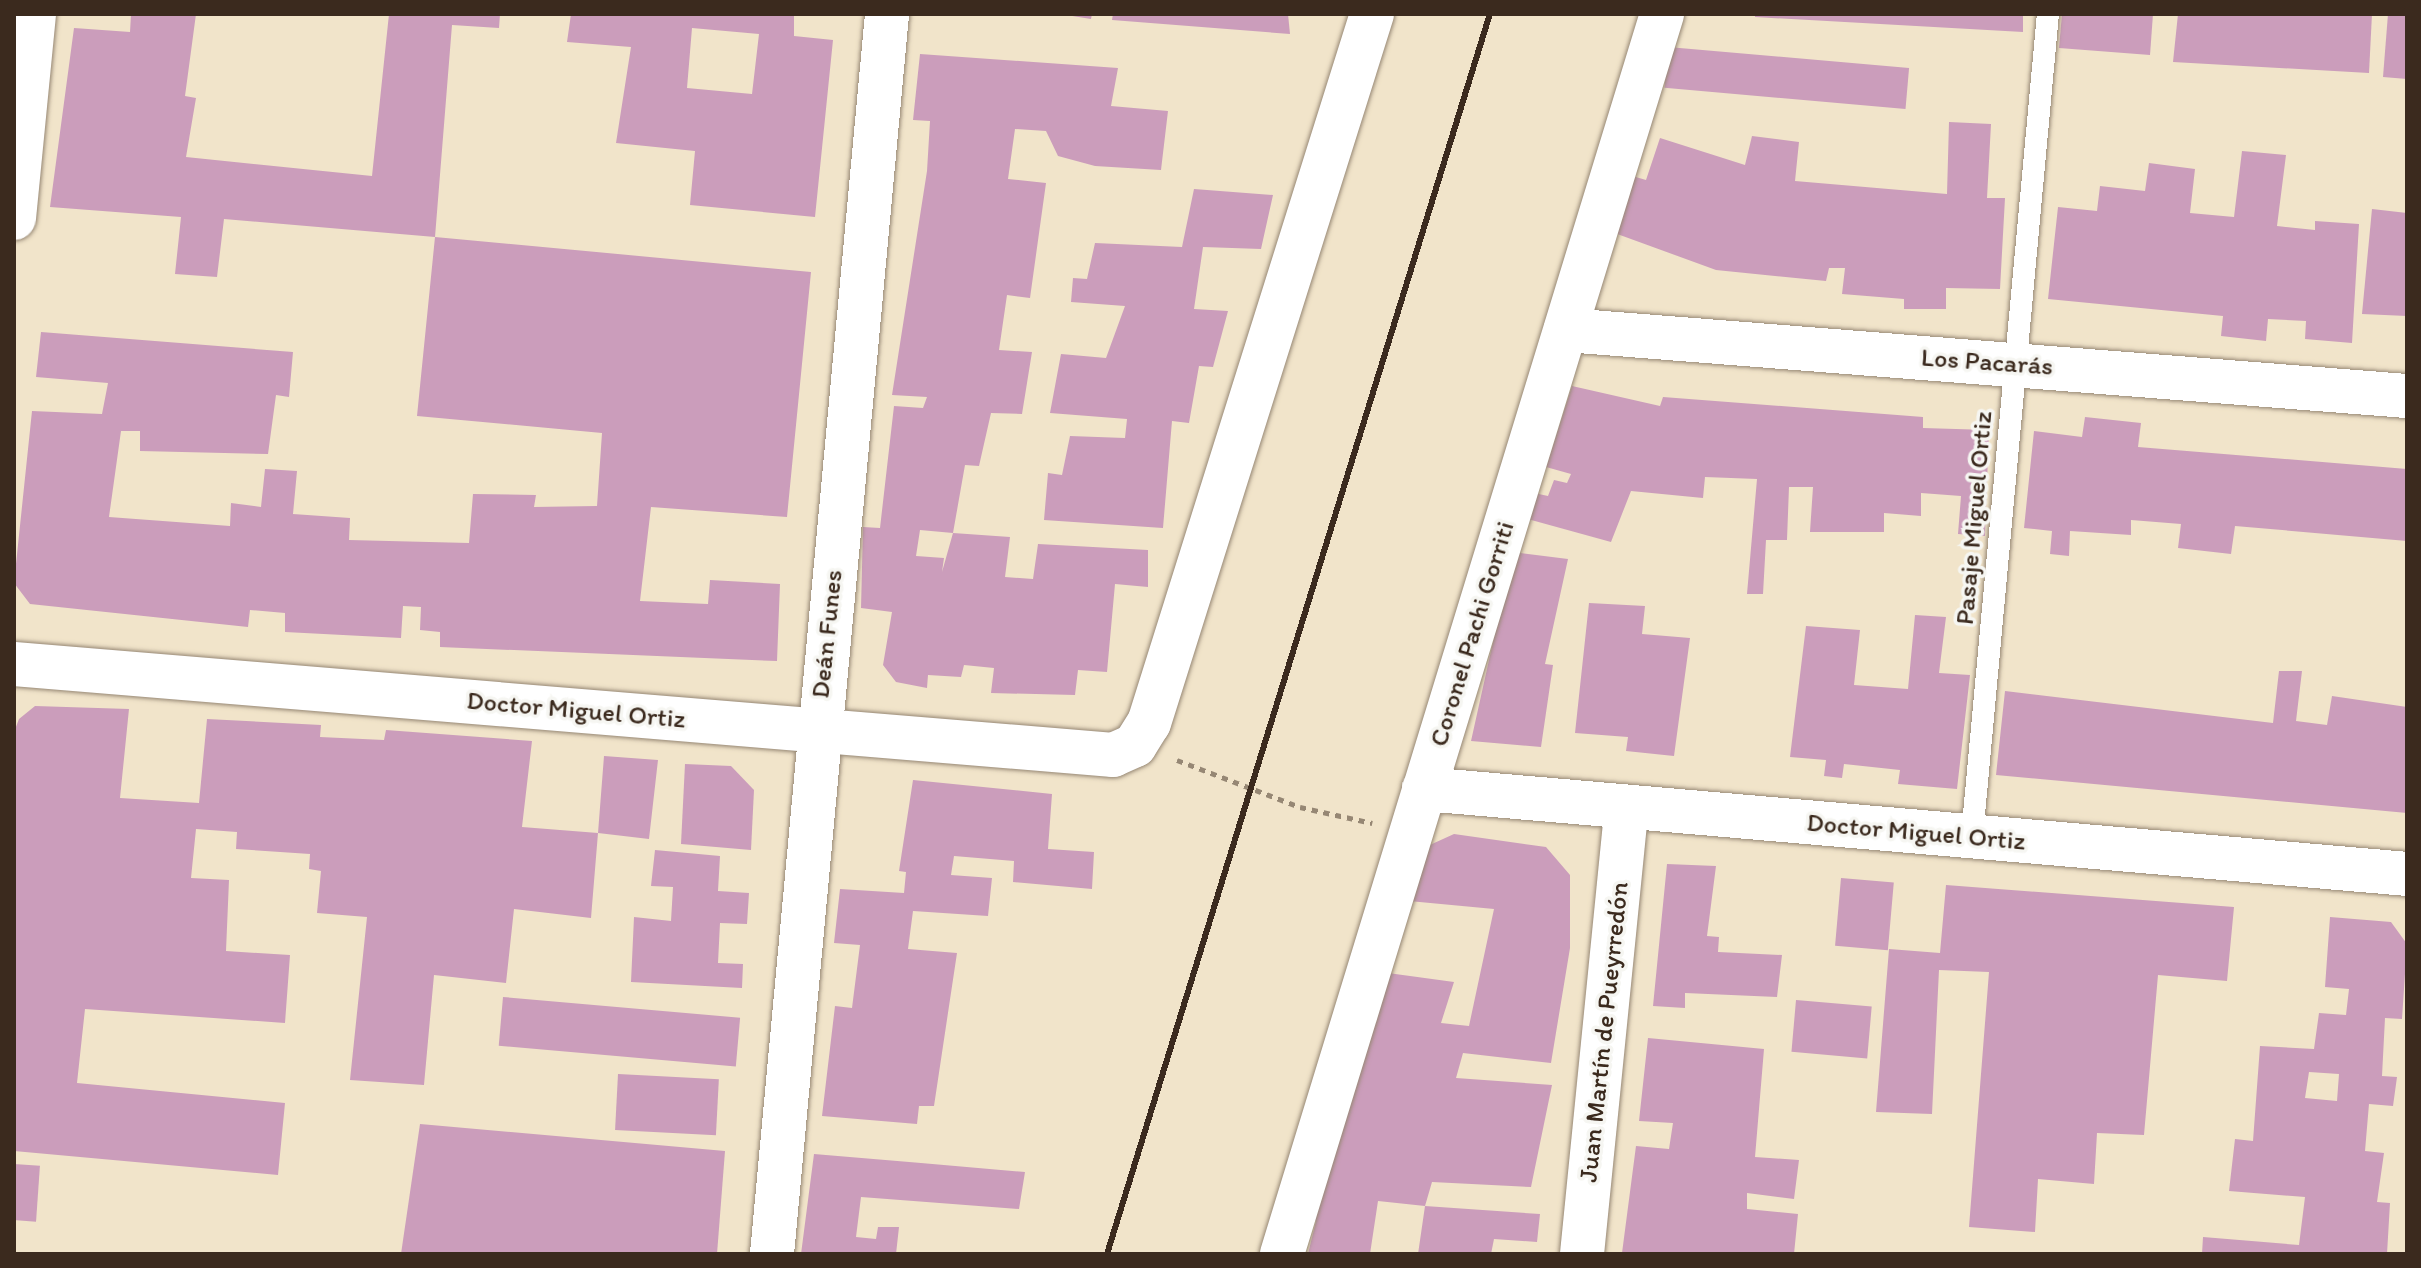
<!DOCTYPE html>
<meta charset="utf-8">
<style>
body{margin:0}
#map{position:relative;width:2421px;height:1268px;overflow:hidden;background:#f1e4ca;font-family:Itim,sans-serif}
div>[style]{position:absolute}
.building>*{inset:0;background:#cb9dbb;transform-origin:0 0}
.path>*{height:5px;margin-top:-2.5px;transform-origin:0;background:repeating-linear-gradient(90deg,#968774 0 6px,transparent 0 12px)}
.roads{filter:drop-shadow(0 0 2px #968774) drop-shadow(0 0 2px #968774)}
.service>*{height:22px;margin:-11px;padding:0 11px;transform-origin:11px;border-radius:11px;background:#fff}
.minor>*{height:44px;margin:-22px;padding:0 22px;transform-origin:22px;border-radius:22px;background:#fff}
.tertiary>*{height:44px;margin:-22px;padding:0 22px;transform-origin:22px;border-radius:22px;background:#fff}
.rail>*{height:6px;margin:-3px;padding:0 3px;transform-origin:3px;border-radius:3px;background:#3b2a1e}
span{translate:-50% -50%;white-space:nowrap;text-align:center;line-height:1.15;-webkit-text-stroke:7px #f6f6f2;paint-order:stroke}
.street-label{font-size:26px;color:#3b2a1e}
.frame{position:absolute;inset:0;border:16px solid #3b2a1e;pointer-events:none}
</style>
<div id="map">
<div class="building">
<div style="clip-path:polygon(131px 14px,196px 14px,185px 96px,196px 98px,186px 157px,372px 176px,389px 14px,500px 14px,499px 28px,452px 25px,435px 237px,224px 219px,217px 277px,175px 274px,181px 217px,50px 207px,74px 28px,130px 32px)"></div>
<div style="clip-path:polygon(evenodd,571px 14px,794px 14px,794px 36px,833px 40px,815px 217px,690px 205px,695px 151px,616px 143px,631px 47px,567px 42px,571px 14px,692px 28px,759px 34px,752px 94px,687px 88px,692px 28px)"></div>
<div style="clip-path:polygon(1060px 14px,1092px 14px,1091px 19px)"></div>
<div style="clip-path:polygon(1113px 14px,1288px 14px,1290px 34px,1112px 20px)"></div>
<div style="clip-path:polygon(1755px 14px,2023px 14px,2023px 32px,1755px 17px)"></div>
<div style="clip-path:polygon(2062px 14px,2153px 14px,2150px 55px,2059px 48px)"></div>
<div style="clip-path:polygon(2178px 14px,2372px 14px,2369px 73px,2173px 62px)"></div>
<div style="clip-path:polygon(2388px 14px,2407px 14px,2407px 79px,2383px 77px)"></div>
<div style="left:1668px;top:47px;width:242px;height:41px;rotate:5deg"></div>
<div style="clip-path:polygon(920px 54px,1118px 68px,1111px 106px,1168px 111px,1161px 170px,1095px 166px,1058px 156px,1046px 131px,1015px 129px,1008px 179px,1046px 183px,1030px 298px,1007px 295px,999px 350px,1032px 352px,1022px 414px,991px 413px,979px 466px,965px 465px,953px 533px,920px 530px,916px 556px,944px 558px,942px 572px,953px 533px,1010px 537px,1005px 577px,1033px 579px,1038px 544px,1148px 550px,1148px 587px,1115px 584px,1107px 672px,1078px 670px,1075px 695px,991px 693px,994px 668px,964px 665px,961px 677px,928px 675px,927px 688px,896px 682px,883px 665px,892px 612px,861px 608px,863px 527px,880px 528px,894px 406px,923px 408px,927px 397px,892px 395px,927px 171px,930px 121px,913px 120px)"></div>
<div style="clip-path:polygon(1949px 122px,1991px 124px,1987px 198px,2005px 198px,2000px 289px,1946px 288px,1946px 309px,1904px 309px,1904px 299px,1842px 294px,1845px 268px,1829px 268px,1826px 281px,1716px 270px,1609px 231px,1629px 175px,1646px 180px,1660px 138px,1745px 165px,1752px 136px,1799px 142px,1795px 181px,1947px 194px)"></div>
<div style="clip-path:polygon(2242px 151px,2286px 155px,2277px 226px,2315px 230px,2315px 221px,2359px 224px,2352px 343px,2305px 339px,2306px 321px,2268px 319px,2266px 341px,2221px 336px,2223px 316px,2048px 299px,2058px 207px,2097px 211px,2100px 186px,2145px 191px,2149px 163px,2195px 169px,2190px 213px,2234px 217px)"></div>
<div style="clip-path:polygon(1194px 189px,1273px 195px,1261px 249px,1203px 247px,1194px 309px,1228px 311px,1213px 367px,1199px 366px,1189px 423px,1172px 421px,1163px 528px,1044px 520px,1048px 473px,1062px 475px,1070px 436px,1125px 438px,1127px 419px,1050px 413px,1061px 354px,1106px 358px,1125px 306px,1071px 302px,1073px 278px,1087px 279px,1095px 243px,1182px 247px)"></div>
<div style="clip-path:polygon(2372px 209px,2407px 213px,2407px 316px,2362px 314px)"></div>
<div style="clip-path:polygon(435px 237px,811px 272px,787px 517px,651px 507px,640px 601px,708px 604px,710px 580px,780px 584px,777px 661px,440px 647px,440px 632px,420px 630px,421px 607px,403px 606px,401px 638px,285px 632px,285px 613px,250px 610px,248px 627px,30px 604px,14px 583px,32px 411px,102px 414px,108px 383px,36px 377px,41px 332px,293px 352px,289px 397px,276px 395px,268px 454px,140px 451px,140px 431px,121px 431px,109px 517px,230px 526px,231px 503px,261px 507px,265px 469px,297px 471px,293px 514px,350px 518px,349px 540px,469px 543px,473px 494px,536px 495px,534px 507px,597px 506px,602px 433px,417px 416px)"></div>
<div style="clip-path:polygon(1572px 386px,1660px 406px,1663px 397px,1923px 417px,1923px 428px,1989px 430px,1985px 536px,1958px 534px,1961px 496px,1921px 493px,1921px 516px,1884px 513px,1884px 532px,1810px 532px,1813px 487px,1789px 487px,1787px 540px,1766px 540px,1763px 594px,1747px 594px,1757px 479px,1705px 477px,1703px 498px,1631px 491px,1611px 542px,1524px 518px,1534px 493px,1548px 496px,1554px 480px,1567px 483px,1571px 474px,1546px 467px)"></div>
<div style="clip-path:polygon(2085px 417px,2141px 423px,2138px 447px,2407px 469px,2407px 541px,2235px 526px,2231px 554px,2178px 548px,2181px 524px,2131px 520px,2131px 535px,2070px 531px,2069px 556px,2050px 554px,2052px 531px,2024px 528px,2034px 431px,2082px 437px)"></div>
<div style="clip-path:polygon(1513px 552px,1568px 559px,1545px 664px,1553px 665px,1541px 747px,1471px 741px)"></div>
<div style="clip-path:polygon(1589px 603px,1645px 606px,1642px 634px,1690px 638px,1674px 756px,1626px 751px,1628px 737px,1575px 733px)"></div>
<div style="clip-path:polygon(1915px 615px,1946px 617px,1939px 673px,1970px 675px,1957px 789px,1898px 784px,1900px 770px,1844px 764px,1842px 778px,1824px 776px,1826px 760px,1790px 757px,1806px 626px,1860px 630px,1854px 685px,1908px 689px)"></div>
<div style="clip-path:polygon(2279px 671px,2302px 671px,2296px 721px,2327px 725px,2332px 696px,2407px 707px,2407px 813px,1996px 775px,2005px 691px,2273px 723px)"></div>
<div style="clip-path:polygon(35px 706px,129px 709px,120px 798px,199px 803px,207px 719px,321px 725px,320px 737px,384px 740px,386px 730px,532px 741px,522px 827px,598px 833px,604px 756px,658px 760px,649px 839px,598px 833px,591px 918px,514px 909px,506px 983px,434px 975px,424px 1085px,350px 1080px,367px 917px,317px 913px,321px 871px,309px 869px,310px 854px,236px 849px,237px 832px,196px 829px,191px 878px,229px 880px,226px 951px,290px 955px,285px 1023px,85px 1009px,77px 1083px,285px 1103px,278px 1175px,14px 1151px,14px 732px,19px 719px)"></div>
<div style="clip-path:polygon(685px 764px,731px 766px,754px 790px,751px 850px,681px 844px)"></div>
<div style="clip-path:polygon(913px 780px,1052px 794px,1048px 849px,1094px 852px,1092px 889px,1013px 882px,1014px 861px,954px 856px,951px 875px,992px 878px,988px 916px,913px 911px,908px 949px,957px 953px,934px 1106px,919px 1106px,917px 1124px,822px 1116px,835px 1006px,852px 1008px,860px 945px,834px 943px,840px 889px,904px 893px,906px 872px,899px 871px)"></div>
<div style="clip-path:polygon(1454px 834px,1546px 847px,1570px 875px,1570px 948px,1551px 1063px,1463px 1053px,1456px 1078px,1552px 1085px,1531px 1187px,1432px 1182px,1425px 1206px,1378px 1201px,1370px 1254px,1308px 1254px,1316px 1221px,1305px 1218px,1388px 973px,1454px 982px,1441px 1023px,1469px 1026px,1494px 909px,1409px 901px,1421px 849px)"></div>
<div style="clip-path:polygon(655px 850px,720px 856px,718px 891px,749px 893px,747px 924px,720px 923px,718px 963px,743px 964px,742px 988px,631px 982px,634px 917px,671px 921px,673px 887px,651px 886px)"></div>
<div style="clip-path:polygon(1667px 864px,1716px 866px,1707px 936px,1719px 937px,1718px 952px,1782px 955px,1777px 997px,1685px 993px,1685px 1008px,1653px 1006px)"></div>
<div style="left:1841px;top:878px;width:53px;height:68px;rotate:5deg"></div>
<div style="clip-path:polygon(1946px 885px,2234px 907px,2227px 981px,2158px 975px,2144px 1135px,2097px 1133px,2094px 1184px,2038px 1179px,2035px 1232px,1969px 1227px,1989px 972px,1939px 970px,1932px 1114px,1876px 1112px,1889px 949px,1940px 953px)"></div>
<div style="clip-path:polygon(evenodd,2330px 917px,2391px 922px,2407px 944px,2402px 1019px,2385px 1018px,2382px 1076px,2397px 1077px,2393px 1106px,2369px 1104px,2365px 1151px,2384px 1153px,2377px 1202px,2390px 1203px,2387px 1254px,2202px 1254px,2203px 1237px,2299px 1245px,2305px 1197px,2229px 1191px,2235px 1139px,2253px 1141px,2260px 1046px,2314px 1049px,2319px 1013px,2346px 1015px,2349px 989px,2325px 987px,2330px 917px,2309px 1072px,2339px 1074px,2337px 1101px,2305px 1098px,2309px 1072px)"></div>
<div style="left:503px;top:997px;width:238px;height:49px;rotate:5deg"></div>
<div style="left:1796px;top:1000px;width:76px;height:52px;rotate:5deg"></div>
<div style="clip-path:polygon(1648px 1038px,1764px 1049px,1755px 1157px,1799px 1160px,1794px 1199px,1747px 1193px,1747px 1209px,1798px 1214px,1794px 1254px,1622px 1253px,1636px 1146px,1669px 1149px,1673px 1123px,1639px 1121px)"></div>
<div style="left:618px;top:1074px;width:101px;height:56px;rotate:3deg"></div>
<div style="clip-path:polygon(420px 1124px,725px 1151px,717px 1254px,401px 1254px)"></div>
<div style="clip-path:polygon(814px 1154px,921px 1163px,1025px 1172px,1019px 1209px,861px 1197px,856px 1237px,876px 1239px,878px 1227px,899px 1227px,896px 1254px,801px 1254px)"></div>
<div style="left:14px;top:1164px;width:26px;height:56px;rotate:4deg"></div>
<div style="clip-path:polygon(1425px 1206px,1540px 1214px,1537px 1242px,1494px 1239px,1491px 1254px,1418px 1254px)"></div>
</div>
<div class="path">
<div style="left:1177px;top:760px;width:132px;rotate:20.9deg"></div>
<div style="left:1300px;top:807px;width:74px;rotate:12.5deg"></div>
</div>
<div class="roads">
<div class="service">
<div style="left:1972px;top:836px;width:826px;rotate:-84.72deg"></div>
</div>
<div class="minor">
<div style="left:1566px;top:330px;width:844px;rotate:4.49deg"></div>
<div style="left:14px;top:664px;width:1103px;rotate:4.73deg"></div>
<div style="left:1113px;top:755px;width:24px;rotate:-24deg"></div>
<div style="left:1135px;top:745px;width:26px;rotate:-58deg"></div>
<div style="left:1149px;top:723px;width:743px;rotate:-72.54deg"></div>
<div style="left:772px;top:1254px;width:1245px;rotate:-84.7deg"></div>
<div style="left:1282px;top:1254px;width:1297px;rotate:-72.96deg"></div>
</div>
<div class="tertiary">
<div style="left:14px;top:218px;width:205px;rotate:-84.4deg"></div>
<div style="left:1424px;top:789px;width:987px;rotate:4.94deg"></div>
<div style="left:1582px;top:1254px;width:446px;rotate:-84.3deg"></div>
</div>
</div>
<div class="rail">
<div style="left:1107px;top:1254px;width:1298px;rotate:-72.84deg"></div>
</div>
<div class="street-label">
<span style="left:1987px;top:362px;rotate:4deg">Los Pacarás</span>
<span style="left:1974px;top:518px;rotate:-85deg">Pasaje Miguel Ortiz</span>
<span style="left:827px;top:634px;rotate:-84deg">Deán Funes</span>
<span style="left:1472px;top:634px;rotate:-73deg">Coronel Pachi Gorriti</span>
<span style="left:576px;top:710px;rotate:5deg">Doctor Miguel Ortiz</span>
<span style="left:1916px;top:832px;rotate:5deg">Doctor Miguel Ortiz</span>
<span style="left:1604px;top:1032px;rotate:-84deg">Juan Martín de Pueyrredón</span>
</div>
<div class="frame"></div>
</div>
